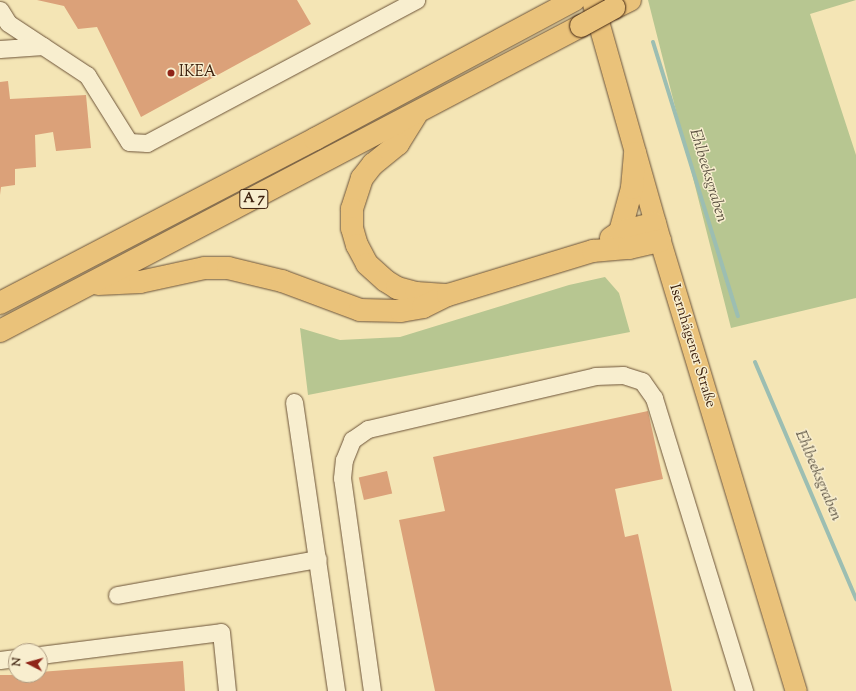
<!DOCTYPE html>
<meta charset="utf-8">
<style>
body{margin:0}
#map{position:relative;width:856px;height:691px;overflow:hidden;background:#f4e5b5;font-family:"Sorts Mill Goudy",serif}
div>[style]{position:absolute}
.green>*{inset:0;background:#b7c691}
.stream>*{height:4px;margin:-2px;padding:0 2px;transform-origin:2px;border-radius:2px;background:#9cbeb2}
.building>*{inset:0;background:#dba179;transform-origin:0 0}
.roads{filter:drop-shadow(0 0 1px #6c5338) drop-shadow(0 0 1px #6c5338)}
.minor>*{height:17px;margin:-8.5px;padding:0 8.5px;transform-origin:8.5px;border-radius:8.5px;background:#f8eecf}
.major>*{height:21px;margin:-10.5px;padding:0 10.5px;transform-origin:10.5px;border-radius:10.5px;background:#eac27a}
.highway>*{height:22px;margin:-11px;padding:0 11px;transform-origin:11px;border-radius:11px;background:#eac27a}
.bridges{filter:drop-shadow(0 0 1px #3e220f) drop-shadow(0 0 1px #3e220f)}
.highway-bridge>*{height:22px;margin:-11px;padding:0 11px;transform-origin:11px;border-radius:11px;background:#eac27a}
.dots>*{width:11px;height:11px;translate:-50% -50%;box-sizing:border-box;border:2px solid #f8eecf;border-radius:50%}
span{translate:-50% -50%;white-space:nowrap;text-align:center;line-height:1.15;-webkit-text-stroke:3px #f8eecf;paint-order:stroke}
.shield-label span{padding:1px 3px;background:#f8eecf;border:1px solid;border-radius:3px;-webkit-text-stroke-width:0}
.shield-label{font-size:14px;color:#3e220f;font-weight:700}
.poi-label{font-size:15px;color:#3e220f}
.left{translate:0 -50%;text-align:left}
.street-label{font-size:15px;color:#3e220f}
.water-label{font-size:16px;color:#5a5140;font-style:italic}
.north{position:absolute;left:8px;top:643px;width:40px;height:40px;box-sizing:border-box;background:#f8eecf;border:1px solid #ae9c82;border-radius:50%;rotate:276deg;font-size:11px;font-weight:700;line-height:16px;text-align:center;color:#3e220f}
.north::after{content:'';display:block;margin:auto;width:14px;height:18px;background:#8f2418;clip-path:polygon(50% 0,100% 100%,50% 72%,0 100%)}
</style>
<div id="map">
<div class="green">
<div style="clip-path:polygon(648px 0,856px 0,810px 14px,856px 155px,856px 298px,731px 328px)"></div>
<div style="clip-path:polygon(605px 277px,619px 293px,630px 332px,308px 395px,300px 328px,340px 340px,400px 337px,569px 285px)"></div>
</div>
<div class="stream">
<div style="left:653px;top:42px;width:287px;rotate:72.8deg"></div>
<div style="left:755px;top:362px;width:258px;rotate:66.9deg"></div>
</div>
<div class="building">
<div style="clip-path:polygon(37px 0,297px 0,311px 24px,141px 117px,97px 27px,78px 29px,64px 6px)"></div>
<div style="clip-path:polygon(8px 81px,10px 99px,86px 95px,91px 148px,56px 151px,53px 132px,35px 135px,36px 167px,15px 169px,15px 185px,1px 187px,0 195px,0 82px)"></div>
<div style="clip-path:polygon(648px 411px,663px 479px,615px 489px,625px 537px,638px 534px,672px 691px,435px 691px,399px 520px,445px 511px,433px 457px)"></div>
<div style="left:387px;top:471px;width:23px;height:29px;rotate:77deg"></div>
<div style="clip-path:polygon(183px 661px,185px 691px,0 691px,0 675px,40px 675px,40px 672px)"></div>
</div>
<div class="roads">
<div class="minor">
<div style="left:0;top:10px;width:15px;rotate:58deg"></div>
<div style="left:8px;top:23px;width:95px;rotate:33.4deg"></div>
<div style="left:87px;top:75px;width:79px;rotate:57.9deg"></div>
<div style="left:129px;top:142px;width:18px;rotate:3deg"></div>
<div style="left:147px;top:143px;width:305px;rotate:-28deg"></div>
<div style="left:0;top:49px;width:43px;rotate:-4deg"></div>
<div style="left:294px;top:402px;width:292px;rotate:81.7deg"></div>
<div style="left:117px;top:595px;width:204px;rotate:-10.2deg"></div>
<div style="left:40px;top:655px;width:182px;rotate:-7.2deg"></div>
<div style="left:221px;top:632px;width:59px;rotate:84.2deg"></div>
<div style="left:0;top:660px;width:16px;rotate:-7deg"></div>
<div style="left:372px;top:691px;width:215px;rotate:-98deg"></div>
<div style="left:342px;top:478px;width:18px;rotate:-84deg"></div>
<div style="left:344px;top:460px;width:22px;rotate:-68deg"></div>
<div style="left:352px;top:440px;width:19px;rotate:-35deg"></div>
<div style="left:368px;top:429px;width:233px;rotate:-13.1deg"></div>
<div style="left:595px;top:376px;width:28px;rotate:-2deg"></div>
<div style="left:623px;top:375px;width:20px;rotate:18deg"></div>
<div style="left:642px;top:381px;width:21px;rotate:55deg"></div>
<div style="left:654px;top:398px;width:307px;rotate:72.9deg"></div>
</div>
<div class="major">
<div style="left:592px;top:0;width:250px;rotate:74.2deg"></div>
<div style="left:660px;top:241px;width:470px;rotate:73.2deg"></div>
</div>
<div class="highway">
<div style="left:614px;top:8px;width:18px;rotate:-27deg"></div>
<div style="left:416px;top:115px;width:34px;rotate:122deg"></div>
<div style="left:398px;top:144px;width:32px;rotate:141deg"></div>
<div style="left:373px;top:164px;width:18px;rotate:128deg"></div>
<div style="left:362px;top:178px;width:33px;rotate:108deg"></div>
<div style="left:352px;top:209px;width:19px;rotate:90deg"></div>
<div style="left:352px;top:228px;width:18px;rotate:74deg"></div>
<div style="left:357px;top:245px;width:21px;rotate:62deg"></div>
<div style="left:367px;top:264px;width:25px;rotate:42deg"></div>
<div style="left:386px;top:281px;width:13px;rotate:32deg"></div>
<div style="left:397px;top:288px;width:20px;rotate:15deg"></div>
<div style="left:416px;top:293px;width:29px;rotate:4deg"></div>
<div style="left:620px;top:232px;width:46px;rotate:-74.7deg"></div>
<div style="left:632px;top:188px;width:35px;rotate:-85deg"></div>
<div style="left:611px;top:238px;width:11px;rotate:-34deg"></div>
<div style="left:620px;top:232px;width:36px;rotate:-14deg"></div>
<div style="left:98px;top:284px;width:42px;rotate:-2.7deg"></div>
<div style="left:140px;top:282px;width:66px;rotate:-12.2deg"></div>
<div style="left:205px;top:268px;width:23px"></div>
<div style="left:228px;top:268px;width:56px;rotate:13.5deg"></div>
<div style="left:282px;top:281px;width:83px;rotate:20.4deg"></div>
<div style="left:360px;top:310px;width:41px;rotate:1.4deg"></div>
<div style="left:401px;top:311px;width:22px;rotate:-10deg"></div>
<div style="left:423px;top:307px;width:28px;rotate:-26deg"></div>
<div style="left:448px;top:295px;width:152px;rotate:-16.9deg"></div>
<div style="left:593px;top:251px;width:36px;rotate:-5deg"></div>
<div style="left:629px;top:248px;width:32px;rotate:-13deg"></div>
<div style="left:0;top:303px;width:355px;rotate:-27.5deg"></div>
<div style="left:315px;top:139px;width:294px;rotate:-28.2deg"></div>
<div style="left:0;top:331px;width:656px;rotate:-27.7deg"></div>
</div>
</div>
<div class="bridges">
<div class="highway-bridge">
<div style="left:581px;top:26px;width:38px;rotate:-29deg"></div>
</div>
</div>
<div class="dots">
<div style="left:171px;top:73px;background:#8f2418"></div>
</div>
<div class="shield-label">
<span style="left:254px;top:199px">A 7</span>
</div>
<div class="poi-label">
<span class="left" style="left:179px;top:73px">IKEA</span>
</div>
<div class="street-label">
<span style="left:692px;top:346px;rotate:73deg">Isernhägener Straße</span>
</div>
<div class="water-label">
<span style="left:707px;top:176px;rotate:73deg">Ehlbeeksgraben</span>
<span style="left:817px;top:476px;rotate:67deg">Ehlbeeksgraben</span>
</div>
<div class="north">N</div>
</div>
